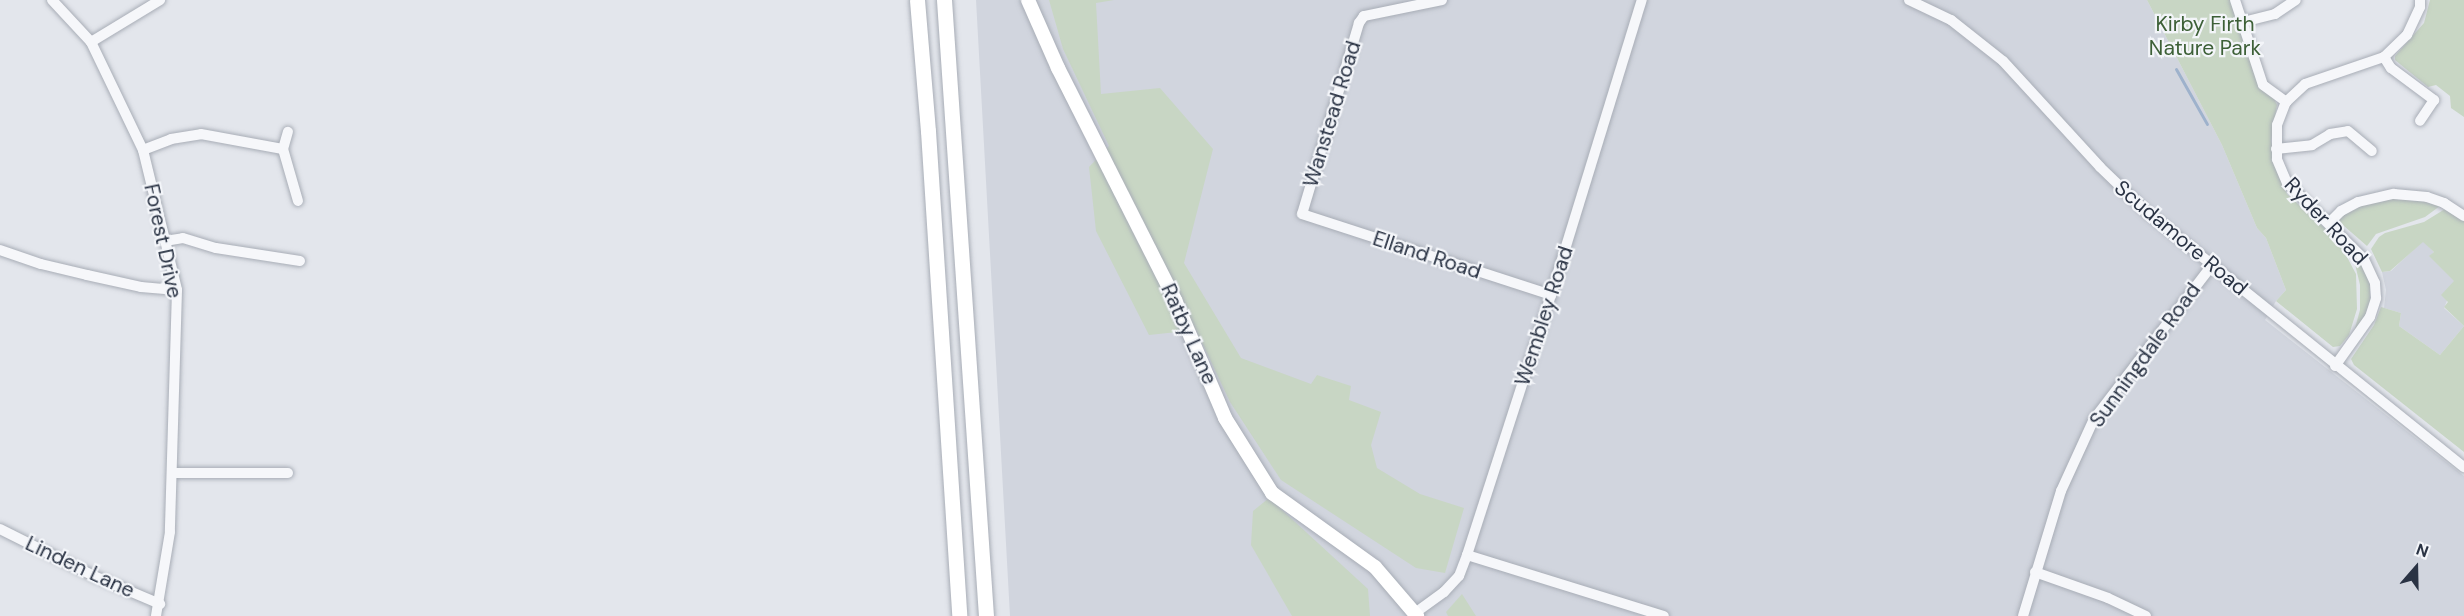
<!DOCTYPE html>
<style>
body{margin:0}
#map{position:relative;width:2464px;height:616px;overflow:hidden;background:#e3e6ec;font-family:"DM Sans",sans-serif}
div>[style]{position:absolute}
.built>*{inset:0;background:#d1d5de}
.green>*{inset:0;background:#c8d6c4}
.stream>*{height:3px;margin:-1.5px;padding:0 1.5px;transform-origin:1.5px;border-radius:1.5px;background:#9eb2cc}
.roads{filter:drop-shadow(0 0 2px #a8adb6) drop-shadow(0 0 2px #a8adb6)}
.minor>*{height:10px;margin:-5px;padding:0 5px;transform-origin:5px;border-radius:5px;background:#f6f7fa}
.major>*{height:14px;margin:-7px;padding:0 7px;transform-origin:7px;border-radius:7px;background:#fff}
.highway>*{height:15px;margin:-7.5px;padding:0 7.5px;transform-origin:7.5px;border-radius:7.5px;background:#fff}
span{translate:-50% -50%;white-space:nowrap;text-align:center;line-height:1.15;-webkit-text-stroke:4.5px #f3f5f9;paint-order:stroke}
.park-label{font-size:21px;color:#3d6037}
.street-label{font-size:21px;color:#2a3344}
.north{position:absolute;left:2386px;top:538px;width:60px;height:60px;-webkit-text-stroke:4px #f3f5f9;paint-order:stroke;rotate:20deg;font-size:16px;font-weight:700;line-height:24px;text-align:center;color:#2a3344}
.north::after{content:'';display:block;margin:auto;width:21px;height:27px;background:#2a3344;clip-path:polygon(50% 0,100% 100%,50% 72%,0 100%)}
</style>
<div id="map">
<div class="built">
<div style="clip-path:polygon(976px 0,2147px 0,2222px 145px,2257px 228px,2266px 238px,2286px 290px,2276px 301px,2265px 320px,2464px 476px,2464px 616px,1010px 616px)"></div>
<div style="clip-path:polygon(2423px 241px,2434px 252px,2430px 256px,2455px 281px,2444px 308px,2464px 326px,2440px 355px,2399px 326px,2401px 313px,2384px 308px,2386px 290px,2382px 272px,2391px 271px)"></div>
</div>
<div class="green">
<div style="clip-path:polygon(1049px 0,1114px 0,1096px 3px,1101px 94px,1160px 88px,1213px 149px,1184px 263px,1241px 358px,1311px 384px,1317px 375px,1351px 386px,1349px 400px,1381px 412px,1371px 445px,1377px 468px,1420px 494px,1464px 508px,1445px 573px,1416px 568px,1281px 480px,1230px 402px,1196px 330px,1149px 335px,1096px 231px,1089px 167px,1109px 146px,1063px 49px)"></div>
<div style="clip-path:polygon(2147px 0,2231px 0,2277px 105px,2271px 141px,2280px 179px,2287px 194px,2338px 240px,2356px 274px,2357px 309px,2349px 335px,2340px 346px,2333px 347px,2276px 301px,2286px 290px,2266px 238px,2257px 228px,2222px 145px)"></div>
<div style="clip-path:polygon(2430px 0,2464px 0,2464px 117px,2451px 108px,2450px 96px,2436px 85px,2428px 87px,2395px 60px,2395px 56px,2424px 23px)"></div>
<div style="clip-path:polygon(2374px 197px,2444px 203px,2425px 217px,2376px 234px,2367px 246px,2336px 219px)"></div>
<div style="clip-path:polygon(2445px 209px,2464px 220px,2464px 452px,2354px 365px,2351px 359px,2374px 325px,2381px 307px,2401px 313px,2399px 326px,2440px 355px,2464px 326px,2444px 307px,2448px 302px,2441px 295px,2454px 281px,2429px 256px,2434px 252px,2423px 242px,2390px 271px,2382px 272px,2371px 249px,2379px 237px,2385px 233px,2424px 222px)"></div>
<div style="clip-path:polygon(2343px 243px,2360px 260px,2370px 283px,2370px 302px,2365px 316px,2354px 332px,2360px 310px,2360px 285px,2355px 264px)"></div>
<div style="clip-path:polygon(1269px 498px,1368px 589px,1370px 616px,1292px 616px,1251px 545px,1253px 511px)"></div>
<div style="clip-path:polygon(1462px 594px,1476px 616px,1448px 616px,1446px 612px)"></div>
</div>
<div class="stream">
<div style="left:2176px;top:69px;width:63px;rotate:60.6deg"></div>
</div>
<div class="roads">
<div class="minor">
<div style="left:52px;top:0;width:57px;rotate:47.1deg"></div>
<div style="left:91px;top:42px;width:120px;rotate:64.3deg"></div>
<div style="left:143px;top:150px;width:144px;rotate:76.3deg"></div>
<div style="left:177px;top:290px;width:242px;rotate:91.7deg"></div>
<div style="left:170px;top:532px;width:85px;rotate:99.5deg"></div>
<div style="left:1442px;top:0;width:80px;rotate:168.4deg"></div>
<div style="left:1364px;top:16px;width:9px;rotate:126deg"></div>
<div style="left:1359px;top:23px;width:199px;rotate:106.6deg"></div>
<div style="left:1302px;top:214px;width:262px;rotate:18deg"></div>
<div style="left:1909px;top:0;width:47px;rotate:25.5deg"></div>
<div style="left:1951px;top:20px;width:66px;rotate:38.3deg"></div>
<div style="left:2003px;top:61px;width:144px;rotate:47.5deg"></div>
<div style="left:2100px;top:167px;width:68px;rotate:43.8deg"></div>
<div style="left:2149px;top:214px;width:404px;rotate:38.8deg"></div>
<div style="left:2235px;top:0;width:89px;rotate:71.8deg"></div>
<div style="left:2263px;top:85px;width:29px;rotate:36deg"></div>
<div style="left:2243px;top:22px;width:33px;rotate:-14deg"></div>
<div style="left:2275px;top:14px;width:25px;rotate:-34deg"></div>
<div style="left:91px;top:42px;width:81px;rotate:-31.3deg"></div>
<div style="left:2384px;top:57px;width:13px;rotate:58deg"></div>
<div style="left:2391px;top:68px;width:54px;rotate:36.7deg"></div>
<div style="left:2434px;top:100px;width:25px;rotate:124deg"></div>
<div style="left:283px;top:149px;width:18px;rotate:-74deg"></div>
<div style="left:2276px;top:149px;width:36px;rotate:-6deg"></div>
<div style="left:2312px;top:145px;width:21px;rotate:-31deg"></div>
<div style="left:2330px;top:134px;width:18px;rotate:-9deg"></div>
<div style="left:2348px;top:131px;width:31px;rotate:40deg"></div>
<div style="left:143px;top:150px;width:30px;rotate:-21deg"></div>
<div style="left:171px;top:139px;width:30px;rotate:-9deg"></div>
<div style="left:201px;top:134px;width:83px;rotate:10.4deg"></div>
<div style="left:283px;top:149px;width:54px;rotate:73.9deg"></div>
<div style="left:2329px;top:223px;width:17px;rotate:-45deg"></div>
<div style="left:2341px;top:211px;width:19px;rotate:-28deg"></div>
<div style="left:2358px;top:202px;width:37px;rotate:-13deg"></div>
<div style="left:2394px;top:194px;width:33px;rotate:5deg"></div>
<div style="left:2427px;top:197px;width:18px;rotate:19deg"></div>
<div style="left:2444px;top:203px;width:24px;rotate:33deg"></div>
<div style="left:165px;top:241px;width:18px;rotate:-9deg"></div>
<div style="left:183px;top:238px;width:34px;rotate:17deg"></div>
<div style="left:216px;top:248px;width:85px;rotate:8.8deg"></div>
<div style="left:0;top:250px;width:43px;rotate:18.9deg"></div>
<div style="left:41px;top:264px;width:47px;rotate:13.4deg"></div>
<div style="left:87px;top:275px;width:55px;rotate:12.5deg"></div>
<div style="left:141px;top:287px;width:36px;rotate:5deg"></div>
<div style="left:2335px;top:366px;width:60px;rotate:-54.5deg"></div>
<div style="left:2370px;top:317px;width:20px;rotate:-72deg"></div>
<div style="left:2376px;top:298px;width:15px;rotate:-94deg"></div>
<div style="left:2375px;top:283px;width:26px;rotate:-115deg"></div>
<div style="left:2364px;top:259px;width:108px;rotate:-135.4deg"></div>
<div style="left:2287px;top:183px;width:26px;rotate:-113deg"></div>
<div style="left:2277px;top:159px;width:34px;rotate:-90deg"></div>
<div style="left:2277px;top:125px;width:25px;rotate:-69deg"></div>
<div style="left:2286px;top:102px;width:26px;rotate:-43deg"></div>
<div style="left:2305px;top:84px;width:83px;rotate:-18.9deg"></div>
<div style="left:2384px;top:57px;width:32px;rotate:-44deg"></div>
<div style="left:2407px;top:35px;width:31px;rotate:-65deg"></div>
<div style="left:2420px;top:7px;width:7px;rotate:-90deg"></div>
<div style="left:172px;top:473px;width:116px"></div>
<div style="left:0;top:529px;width:105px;rotate:26.6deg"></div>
<div style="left:94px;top:576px;width:72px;rotate:23deg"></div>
<div style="left:1467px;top:555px;width:206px;rotate:17.2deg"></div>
<div style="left:2035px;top:572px;width:77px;rotate:19.6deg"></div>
<div style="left:2108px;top:598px;width:42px;rotate:25.3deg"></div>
<div style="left:1415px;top:613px;width:36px;rotate:-36deg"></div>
<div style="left:1444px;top:592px;width:22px;rotate:-47deg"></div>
<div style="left:1459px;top:576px;width:22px;rotate:-69deg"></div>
<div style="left:1467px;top:555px;width:273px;rotate:-72.1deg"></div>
<div style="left:1551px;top:295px;width:309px;rotate:-72.9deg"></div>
<div style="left:2023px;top:616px;width:131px;rotate:-73.1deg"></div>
<div style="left:2061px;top:491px;width:79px;rotate:-65.4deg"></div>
<div style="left:2094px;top:419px;width:194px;rotate:-52.5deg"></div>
</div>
<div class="major">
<div style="left:1028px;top:0;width:74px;rotate:66.2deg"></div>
<div style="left:1058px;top:68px;width:260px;rotate:63.2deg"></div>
<div style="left:1175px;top:300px;width:128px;rotate:67deg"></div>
<div style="left:1225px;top:418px;width:89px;rotate:57.9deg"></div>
<div style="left:1272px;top:493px;width:127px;rotate:35.7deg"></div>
<div style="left:1375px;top:567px;width:65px;rotate:49.4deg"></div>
</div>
<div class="highway">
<div style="left:917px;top:0;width:131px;rotate:85.2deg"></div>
<div style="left:928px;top:131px;width:486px;rotate:86.3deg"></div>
<div style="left:944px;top:0;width:617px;rotate:86.1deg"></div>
</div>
</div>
<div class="park-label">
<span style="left:2205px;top:36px">Kirby Firth<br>Nature Park</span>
</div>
<div class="street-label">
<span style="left:1332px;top:114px;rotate:-73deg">Wanstead Road</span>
<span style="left:2326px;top:221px;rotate:47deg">Ryder Road</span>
<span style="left:2181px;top:238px;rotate:40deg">Scudamore Road</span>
<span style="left:163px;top:241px;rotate:78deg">Forest Drive</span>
<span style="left:1427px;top:255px;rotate:18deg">Elland Road</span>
<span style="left:1544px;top:316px;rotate:-72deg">Wembley Road</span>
<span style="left:1189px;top:334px;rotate:66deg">Ratby Lane</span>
<span style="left:2145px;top:355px;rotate:-54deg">Sunningdale Road</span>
<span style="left:80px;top:567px;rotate:25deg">Linden Lane</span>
</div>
<div class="north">N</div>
</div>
